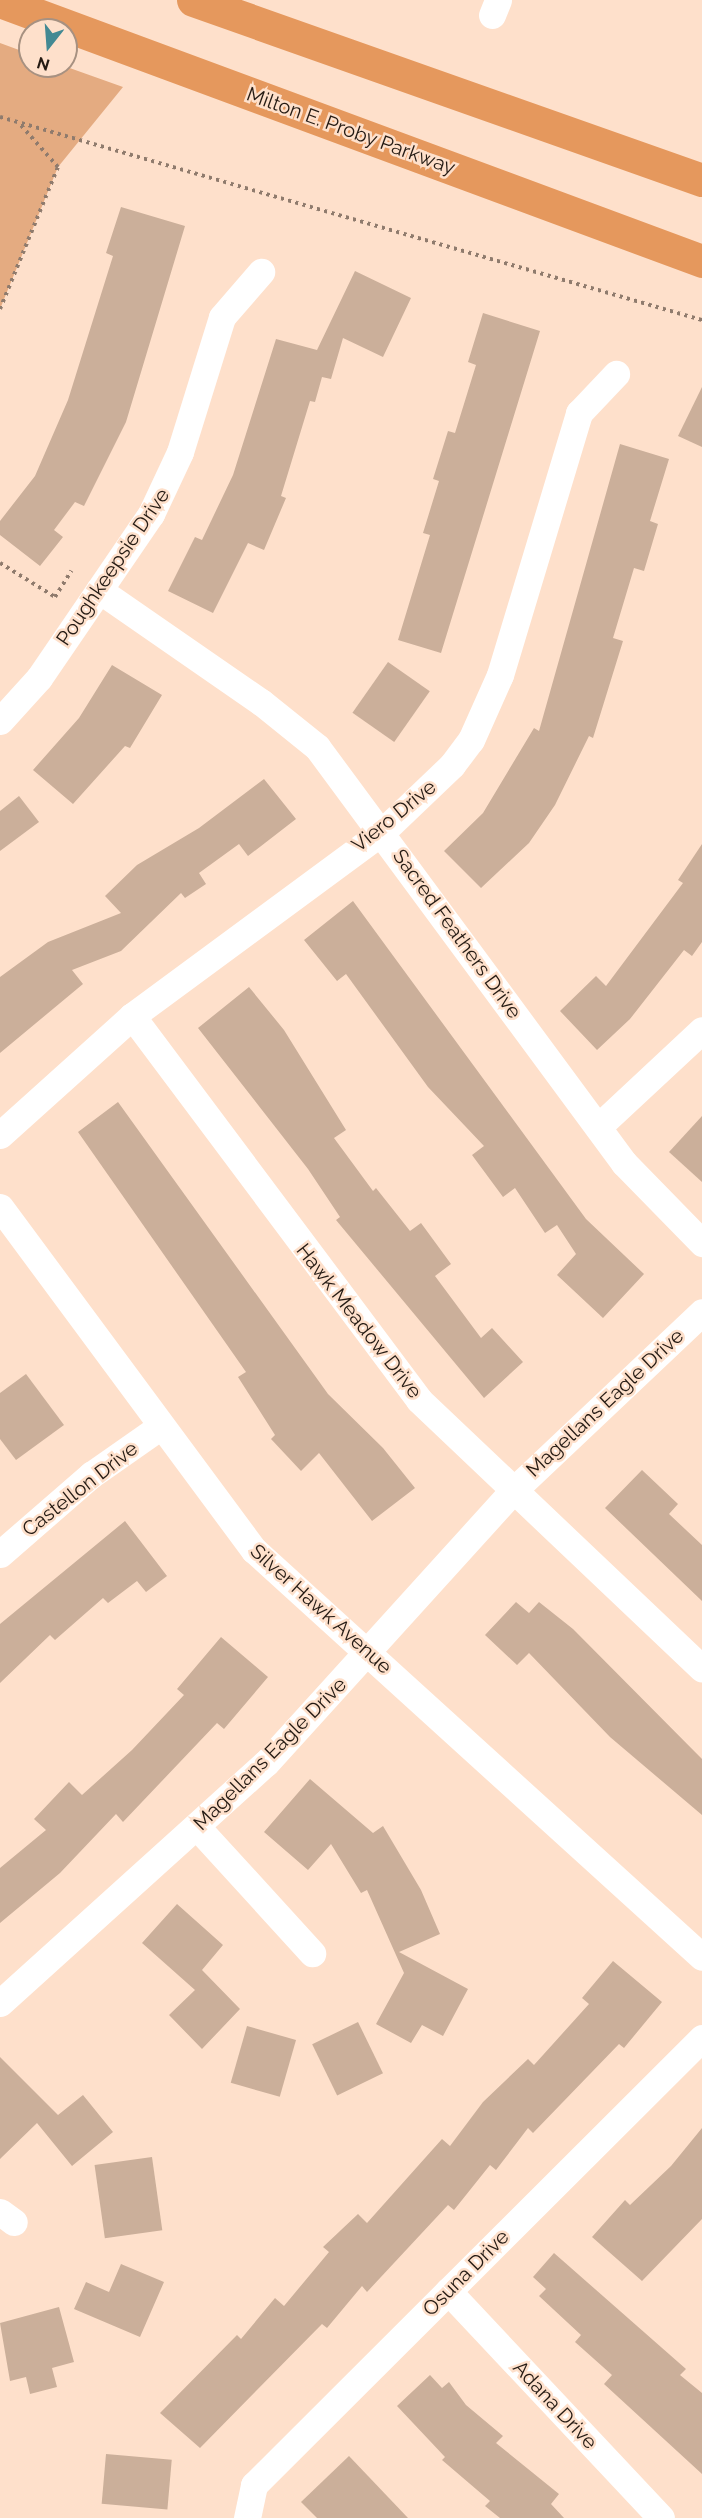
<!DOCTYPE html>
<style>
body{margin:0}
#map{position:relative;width:702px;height:2518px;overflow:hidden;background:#fee0cb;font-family:Raleway,sans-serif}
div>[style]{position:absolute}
.green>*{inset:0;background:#e4ab81}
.building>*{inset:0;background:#cbaf9a;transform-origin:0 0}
.path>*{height:4px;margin-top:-2px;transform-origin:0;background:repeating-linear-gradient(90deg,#8f7b6d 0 3px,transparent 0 7.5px)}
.minor>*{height:27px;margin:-13.5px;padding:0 13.5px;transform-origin:13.5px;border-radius:13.5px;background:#fff}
.highway>*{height:33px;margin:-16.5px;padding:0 16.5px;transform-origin:16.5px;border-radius:16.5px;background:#e5985d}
span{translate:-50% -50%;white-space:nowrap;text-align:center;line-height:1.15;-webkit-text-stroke:5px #fee0cb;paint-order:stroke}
.street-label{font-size:20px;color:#241a13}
.north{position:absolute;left:18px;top:18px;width:60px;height:60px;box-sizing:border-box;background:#fee0cb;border:2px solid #a79181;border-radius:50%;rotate:197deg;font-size:16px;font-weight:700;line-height:24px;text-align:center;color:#241a13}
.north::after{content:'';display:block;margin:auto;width:21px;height:27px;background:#438993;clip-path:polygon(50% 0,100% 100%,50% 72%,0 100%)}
</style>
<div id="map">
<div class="green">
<div style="clip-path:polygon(0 43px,30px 54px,30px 66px,64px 66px,123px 87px,58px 167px,0 309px)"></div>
</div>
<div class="building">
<div style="clip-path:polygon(121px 207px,185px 226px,126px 422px,84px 506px,75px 502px,54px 530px,63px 537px,40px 566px,0 535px,0 521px,35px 476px,68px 400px,113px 256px,106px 253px)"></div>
<div style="clip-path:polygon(355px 271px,411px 298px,383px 357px,343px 338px,331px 379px,322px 377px,315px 402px,310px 401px,281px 496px,286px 498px,264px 550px,248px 543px,213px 613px,168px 591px,195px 537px,202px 540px,233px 475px,276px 339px,317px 350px)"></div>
<div style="clip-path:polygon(483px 313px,540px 331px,441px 653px,398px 640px,430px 535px,423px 533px,439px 481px,433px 479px,448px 431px,455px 433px,476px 365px,468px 362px)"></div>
<div style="clip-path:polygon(702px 387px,702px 447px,678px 436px)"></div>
<div style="clip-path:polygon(620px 444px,669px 459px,650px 521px,658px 524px,644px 571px,634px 568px,613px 638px,623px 641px,593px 738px,589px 736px,555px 805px,529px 843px,481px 888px,444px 851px,483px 813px,534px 728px,539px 731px)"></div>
<div style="left:388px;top:662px;width:51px;height:62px;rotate:35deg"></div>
<div style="clip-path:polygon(112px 665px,162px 695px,130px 748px,125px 746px,73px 804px,33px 770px,79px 718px)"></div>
<div style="clip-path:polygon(264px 779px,296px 819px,248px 856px,239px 844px,199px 873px,206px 884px,185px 898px,181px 893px,121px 951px,72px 970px,83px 984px,0 1053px,0 977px,48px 942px,121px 913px,105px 896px,137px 865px,199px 828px)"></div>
<div style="clip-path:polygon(19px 796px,39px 822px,0 851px,0 811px)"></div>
<div style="clip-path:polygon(702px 844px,702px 942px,692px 956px,684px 950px,630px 1019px,597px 1050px,560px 1011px,596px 976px,606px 986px,683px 883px,678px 880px)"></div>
<div style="clip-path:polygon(353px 901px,586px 1219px,644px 1274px,603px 1318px,557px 1275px,576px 1254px,557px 1225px,545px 1233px,515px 1188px,503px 1197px,472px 1155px,484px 1146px,428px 1087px,346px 974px,337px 981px,304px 940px)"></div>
<div style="clip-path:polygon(249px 987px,284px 1030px,346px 1130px,334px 1138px,373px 1191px,376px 1188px,410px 1231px,421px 1223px,451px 1264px,435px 1276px,481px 1338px,492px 1328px,523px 1362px,484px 1398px,336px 1220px,340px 1217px,308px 1169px,198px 1028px)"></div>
<div style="clip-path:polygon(118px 1102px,328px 1394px,383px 1448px,415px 1488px,372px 1521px,319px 1453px,301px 1471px,271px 1439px,275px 1435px,238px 1377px,246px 1372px,78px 1132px)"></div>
<div style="clip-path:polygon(702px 1116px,702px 1182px,669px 1152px)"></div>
<div style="clip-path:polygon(26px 1374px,64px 1425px,16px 1460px,0 1439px,0 1393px)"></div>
<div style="clip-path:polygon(642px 1470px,678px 1504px,669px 1514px,702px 1545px,702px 1601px,605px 1508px)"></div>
<div style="clip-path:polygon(125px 1521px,167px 1576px,146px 1592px,137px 1581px,108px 1603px,103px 1598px,55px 1640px,50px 1635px,0 1683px,0 1624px)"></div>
<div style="clip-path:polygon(516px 1602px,529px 1613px,539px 1602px,573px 1629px,702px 1759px,702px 1815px,610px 1737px,529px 1653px,517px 1665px,485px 1635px)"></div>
<div style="clip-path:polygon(221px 1637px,268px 1677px,224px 1729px,217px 1723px,123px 1822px,116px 1814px,60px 1873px,0 1923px,0 1868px,46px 1830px,34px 1819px,69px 1782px,82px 1795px,132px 1750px,184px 1695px,177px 1689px)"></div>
<div style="clip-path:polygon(310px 1779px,373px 1833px,383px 1826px,421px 1890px,440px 1934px,399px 1952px,468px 1989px,443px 2036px,422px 2025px,411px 2043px,376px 2024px,404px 1973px,367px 1890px,361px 1893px,331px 1844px,308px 1870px,264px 1832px)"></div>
<div style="clip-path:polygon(177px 1904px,223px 1945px,202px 1970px,240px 2009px,202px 2049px,169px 2015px,195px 1990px,142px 1943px)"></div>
<div style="clip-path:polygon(613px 1961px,662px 2002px,624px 2048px,619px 2044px,533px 2133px,528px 2128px,496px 2170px,490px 2165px,454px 2210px,448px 2205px,367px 2292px,362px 2286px,327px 2328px,322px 2324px,200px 2448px,160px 2413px,237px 2335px,241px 2339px,275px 2298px,284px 2306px,329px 2252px,323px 2247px,358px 2214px,367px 2223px,442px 2139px,450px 2146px,483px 2102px,528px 2059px,534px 2065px,589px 2004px,582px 1998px)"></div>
<div style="left:358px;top:2022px;width:57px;height:51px;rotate:64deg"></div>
<div style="left:247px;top:2026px;width:51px;height:59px;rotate:16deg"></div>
<div style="clip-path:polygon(0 2057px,58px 2115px,83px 2095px,113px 2132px,72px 2166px,37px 2123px,0 2159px)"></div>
<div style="clip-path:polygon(702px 2128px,702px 2219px,642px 2281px,592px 2237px,625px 2200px,630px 2205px,671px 2166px)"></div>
<div style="left:152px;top:2157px;width:74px;height:58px;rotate:82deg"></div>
<div style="clip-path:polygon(554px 2253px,686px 2369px,680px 2375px,702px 2393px,702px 2474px,604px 2384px,612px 2375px,575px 2342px,581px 2335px,539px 2296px,546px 2289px,533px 2277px)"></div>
<div style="clip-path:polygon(121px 2264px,164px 2282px,140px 2337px,74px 2309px,86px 2282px,109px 2292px)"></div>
<div style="clip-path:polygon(59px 2307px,74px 2362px,52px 2368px,57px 2387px,30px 2394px,26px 2377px,10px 2381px,0 2323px)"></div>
<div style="clip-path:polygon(430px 2375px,442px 2388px,449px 2382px,466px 2405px,503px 2436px,496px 2443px,559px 2494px,551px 2504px,564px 2518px,500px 2518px,485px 2506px,490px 2501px,442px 2460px,445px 2457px,397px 2406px)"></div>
<div style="left:106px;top:2454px;width:66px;height:50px;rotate:5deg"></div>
<div style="clip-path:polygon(349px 2456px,408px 2518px,317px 2518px,301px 2502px)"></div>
</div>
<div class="path">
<div style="left:0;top:117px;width:731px;rotate:16.13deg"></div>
<div style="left:0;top:309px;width:153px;rotate:-67.8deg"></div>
<div style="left:58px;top:167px;width:59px;rotate:-131.6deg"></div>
<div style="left:0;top:563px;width:65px;rotate:31.7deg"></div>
<div style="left:55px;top:597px;width:31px;rotate:-58deg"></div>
</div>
<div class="minor">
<div style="left:492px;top:15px;width:16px;rotate:-68deg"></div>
<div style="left:99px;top:590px;width:197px;rotate:34.7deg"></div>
<div style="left:261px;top:702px;width:72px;rotate:38.8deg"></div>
<div style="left:317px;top:747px;width:517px;rotate:53.57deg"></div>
<div style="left:624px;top:1163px;width:112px;rotate:45.7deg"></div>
<div style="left:0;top:721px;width:58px;rotate:-47.8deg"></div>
<div style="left:39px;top:678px;width:199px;rotate:-55.7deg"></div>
<div style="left:151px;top:514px;width:68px;rotate:-64.9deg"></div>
<div style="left:180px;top:452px;width:141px;rotate:-72.7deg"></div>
<div style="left:222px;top:317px;width:60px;rotate:-49.1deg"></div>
<div style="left:132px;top:1016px;width:479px;rotate:53.2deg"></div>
<div style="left:419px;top:1400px;width:390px;rotate:43.5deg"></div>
<div style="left:598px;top:1127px;width:142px;rotate:-43deg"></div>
<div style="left:0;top:1135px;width:178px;rotate:-42deg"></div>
<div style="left:132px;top:1016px;width:310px;rotate:-36.4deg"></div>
<div style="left:382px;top:832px;width:97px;rotate:-43.7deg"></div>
<div style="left:452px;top:765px;width:31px;rotate:-53deg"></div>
<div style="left:471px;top:740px;width:71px;rotate:-66deg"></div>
<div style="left:500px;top:675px;width:274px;rotate:-73.2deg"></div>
<div style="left:579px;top:413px;width:54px;rotate:-46.5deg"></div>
<div style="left:0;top:1207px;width:427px;rotate:53.5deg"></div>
<div style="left:254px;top:1550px;width:605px;rotate:42.25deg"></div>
<div style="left:0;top:1554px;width:121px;rotate:-41deg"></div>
<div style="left:91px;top:1475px;width:85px;rotate:-35deg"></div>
<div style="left:197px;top:1827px;width:171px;rotate:47.6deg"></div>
<div style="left:0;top:2003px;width:358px;rotate:-42.1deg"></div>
<div style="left:266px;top:1763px;width:367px;rotate:-47.8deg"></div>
<div style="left:513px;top:1491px;width:260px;rotate:-43.4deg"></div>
<div style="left:0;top:2212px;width:17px;rotate:36deg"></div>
<div style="left:448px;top:2291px;width:311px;rotate:46.8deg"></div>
<div style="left:247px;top:2518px;width:34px;rotate:-78deg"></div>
<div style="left:254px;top:2485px;width:633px;rotate:-44.94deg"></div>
</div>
<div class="highway">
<div style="left:193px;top:0;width:540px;rotate:19.48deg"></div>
<div style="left:0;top:1px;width:749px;rotate:20.32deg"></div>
</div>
<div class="street-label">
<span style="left:351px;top:131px;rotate:20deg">Milton E. Proby Parkway</span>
<span style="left:113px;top:567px;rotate:-56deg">Poughkeepsie Drive</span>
<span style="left:394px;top:816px;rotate:-39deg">Viero Drive</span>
<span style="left:457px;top:934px;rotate:54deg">Sacred Feathers Drive</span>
<span style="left:359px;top:1321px;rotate:52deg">Hawk Meadow Drive</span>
<span style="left:605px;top:1403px;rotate:-43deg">Magellans Eagle Drive</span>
<span style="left:80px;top:1489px;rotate:-38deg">Castellon Drive</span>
<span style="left:321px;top:1609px;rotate:42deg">Silver Hawk Avenue</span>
<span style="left:270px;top:1754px;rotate:-45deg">Magellans Eagle Drive</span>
<span style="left:466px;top:2273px;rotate:-45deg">Osuna Drive</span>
<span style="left:555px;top:2405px;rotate:47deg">Adana Drive</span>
</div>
<div class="north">N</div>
</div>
